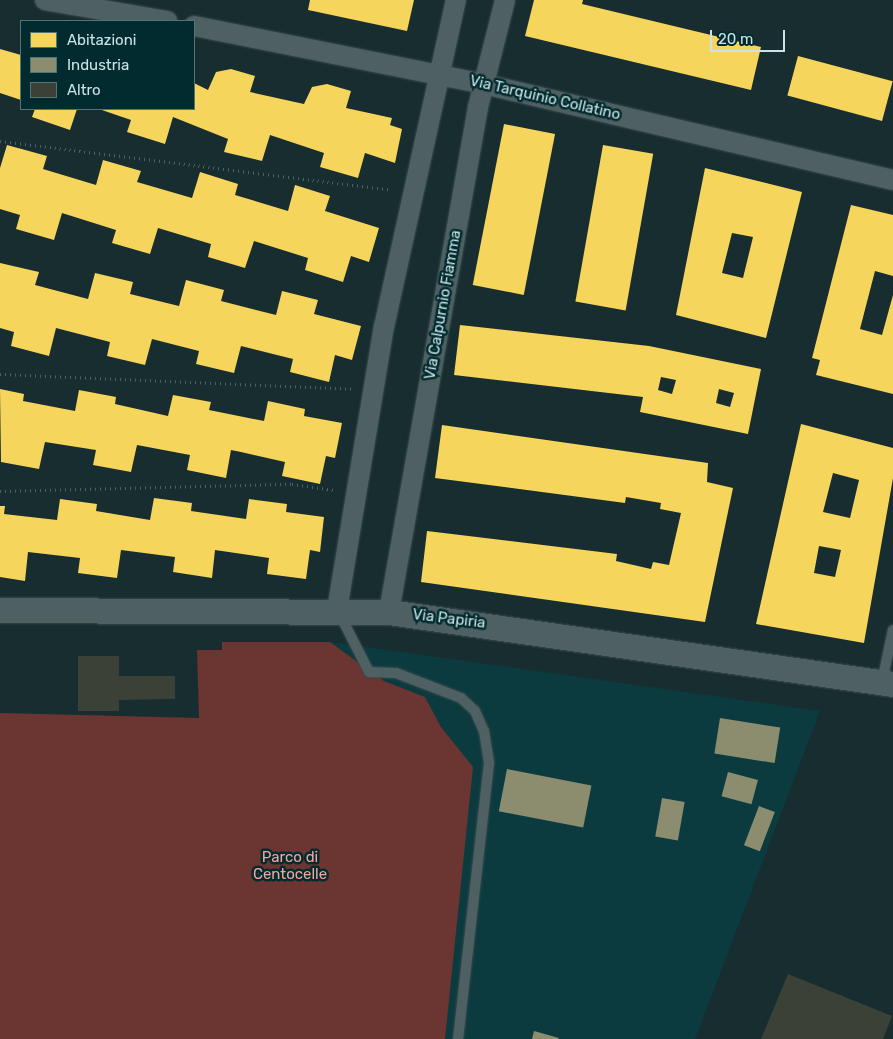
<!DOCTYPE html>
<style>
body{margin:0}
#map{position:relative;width:893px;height:1039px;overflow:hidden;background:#182d2f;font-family:Rubik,sans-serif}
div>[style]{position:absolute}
.built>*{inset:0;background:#0c3b3f}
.green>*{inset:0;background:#6b3532}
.homes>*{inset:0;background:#f6d55c;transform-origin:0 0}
.industry>*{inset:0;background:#8c8c6e;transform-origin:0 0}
.building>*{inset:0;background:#3b4137}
.path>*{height:3px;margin-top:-1.5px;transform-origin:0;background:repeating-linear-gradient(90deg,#506061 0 1px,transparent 0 5px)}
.roads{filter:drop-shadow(0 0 1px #3a4a4c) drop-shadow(0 0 1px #3a4a4c)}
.service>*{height:10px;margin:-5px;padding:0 5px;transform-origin:5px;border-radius:5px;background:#4e6062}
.minor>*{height:20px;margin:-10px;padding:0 10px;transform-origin:10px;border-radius:10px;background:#4e6062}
.tertiary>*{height:25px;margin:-12.5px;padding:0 12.5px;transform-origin:12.5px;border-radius:12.5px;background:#4e6062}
span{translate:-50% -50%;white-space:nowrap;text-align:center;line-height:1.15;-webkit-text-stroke:5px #022b2f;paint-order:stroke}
.street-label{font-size:15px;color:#cae3e6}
.park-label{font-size:15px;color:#f8a49c}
.legend{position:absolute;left:20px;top:20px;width:175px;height:90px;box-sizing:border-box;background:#022b2f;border:1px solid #527578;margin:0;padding:6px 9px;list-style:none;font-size:15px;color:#cae3e6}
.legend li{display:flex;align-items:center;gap:10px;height:25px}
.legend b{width:25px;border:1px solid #527578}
.scale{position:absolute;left:710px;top:30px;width:75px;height:22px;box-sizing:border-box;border:2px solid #cae3e6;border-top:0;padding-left:6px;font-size:15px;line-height:18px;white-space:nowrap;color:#cae3e6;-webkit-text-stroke:4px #022b2f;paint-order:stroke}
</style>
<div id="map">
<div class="built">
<div style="clip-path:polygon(330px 642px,820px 711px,695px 1039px,445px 1039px,472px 767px,441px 727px,425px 697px,384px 681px)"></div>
</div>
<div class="green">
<div style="clip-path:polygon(222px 642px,330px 642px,384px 681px,425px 697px,441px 727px,473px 767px,445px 1039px,0 1039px,0 713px,199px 718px,197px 650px,222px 650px)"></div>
</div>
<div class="homes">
<div style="clip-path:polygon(310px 0,414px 0,407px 31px,308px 10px)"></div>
<div style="clip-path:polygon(534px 0,583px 0,582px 4px,761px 47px,751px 90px,525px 36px)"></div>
<div style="clip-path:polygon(0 49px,21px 55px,21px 100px,0 93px)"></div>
<div style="left:798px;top:56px;width:98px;height:41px;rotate:15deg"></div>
<div style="clip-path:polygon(231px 69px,255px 76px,250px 92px,304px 104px,312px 87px,327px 84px,351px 91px,346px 108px,392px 118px,390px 125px,402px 129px,395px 163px,365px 153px,358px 178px,320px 167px,324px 153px,270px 135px,262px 161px,224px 152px,228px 139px,173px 117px,165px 144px,127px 132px,131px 120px,99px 109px,194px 109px,194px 83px,208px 90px,216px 72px)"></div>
<div style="clip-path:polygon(35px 109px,77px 109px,70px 130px,32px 117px)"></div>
<div style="left:504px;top:124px;width:52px;height:164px;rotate:11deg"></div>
<div style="clip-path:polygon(7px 145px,47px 156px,43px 169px,96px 185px,103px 160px,141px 171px,137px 182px,192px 198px,200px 172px,238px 184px,235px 195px,288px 211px,295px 185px,330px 196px,325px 211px,379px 228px,369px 262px,351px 256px,343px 282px,305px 270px,308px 258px,254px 241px,245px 268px,208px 257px,211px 244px,158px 228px,150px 254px,112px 243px,116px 230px,62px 213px,54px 240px,16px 229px,20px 215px,0 209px,0 168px)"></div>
<div style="left:603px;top:145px;width:51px;height:159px;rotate:10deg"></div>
<div style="clip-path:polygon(evenodd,705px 168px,802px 192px,766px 338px,676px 315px,705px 168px,732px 233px,753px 237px,743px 278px,722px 273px,732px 233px)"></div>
<div style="clip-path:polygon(851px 205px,893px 215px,893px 276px,875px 271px,860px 329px,882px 335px,893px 295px,893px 394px,816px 375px,820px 360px,812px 358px)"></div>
<div style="clip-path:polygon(0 263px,39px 272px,35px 285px,88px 299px,95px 273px,133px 282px,130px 294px,179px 306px,186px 280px,224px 290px,221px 301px,276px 315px,282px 291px,318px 300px,314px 314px,361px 326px,352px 360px,335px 355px,329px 382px,290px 372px,293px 359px,241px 346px,234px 373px,196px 364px,199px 351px,152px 339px,145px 365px,107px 356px,110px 342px,56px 328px,49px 356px,11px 346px,14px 332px,0 328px)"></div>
<div style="clip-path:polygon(evenodd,460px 325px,649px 346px,761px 369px,748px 434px,640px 412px,643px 397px,454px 375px,460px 325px,661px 377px,676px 380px,672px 394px,658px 390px,661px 377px,460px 325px,719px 389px,734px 393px,730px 407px,716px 403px,719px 389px)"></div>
<div style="clip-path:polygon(0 389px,24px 394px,23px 401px,75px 411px,79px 390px,116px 397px,115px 404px,168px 416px,173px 395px,211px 402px,209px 410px,264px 421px,268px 401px,305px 409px,304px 416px,342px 423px,335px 458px,326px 456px,320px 484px,282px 476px,285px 462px,241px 452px,231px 450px,226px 478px,187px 470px,190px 455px,137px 445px,131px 472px,93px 465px,96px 450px,45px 442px,39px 469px,1px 462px)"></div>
<div style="clip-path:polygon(evenodd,801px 424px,893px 448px,893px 478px,864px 643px,756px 624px,801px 424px,833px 473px,859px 480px,850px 518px,823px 512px,833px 473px,801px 424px,819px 546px,841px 550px,835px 577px,814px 573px,819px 546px)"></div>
<div style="clip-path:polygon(442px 425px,708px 463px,707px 482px,733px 488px,705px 622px,421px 582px,427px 531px,617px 554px,616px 561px,651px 569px,653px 562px,669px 565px,681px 513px,660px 509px,661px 503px,626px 497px,625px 503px,435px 478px)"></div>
<div style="clip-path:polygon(154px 498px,192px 503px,191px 511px,246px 519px,249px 499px,287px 504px,286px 512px,324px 517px,320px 552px,310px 550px,306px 579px,267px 574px,269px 558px,215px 550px,212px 578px,173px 572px,175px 557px,121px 550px,117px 578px,78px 573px,80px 558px,28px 552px,25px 581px,0 577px,0 506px,5px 506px,4px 514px,57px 520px,60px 499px,97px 504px,96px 511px,150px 520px)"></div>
</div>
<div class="industry">
<div style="left:720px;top:718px;width:61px;height:36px;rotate:9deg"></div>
<div style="left:507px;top:769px;width:86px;height:43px;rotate:11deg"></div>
<div style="left:728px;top:772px;width:31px;height:25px;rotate:15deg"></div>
<div style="left:662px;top:798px;width:23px;height:39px;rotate:10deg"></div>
<div style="left:759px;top:806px;width:17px;height:42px;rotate:21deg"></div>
<div style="clip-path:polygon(534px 1031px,559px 1038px,558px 1039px,532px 1039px)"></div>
</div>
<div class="building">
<div style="clip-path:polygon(78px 656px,119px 656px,119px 676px,175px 676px,175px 699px,119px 700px,119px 711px,78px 711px)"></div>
<div style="clip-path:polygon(788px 974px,892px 1016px,883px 1039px,761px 1039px)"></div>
</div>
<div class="path">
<div style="left:0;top:141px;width:395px;rotate:7.1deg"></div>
<div style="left:0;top:374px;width:353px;rotate:2.4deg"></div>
<div style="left:0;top:491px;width:292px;rotate:-1.4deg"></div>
<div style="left:292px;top:484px;width:42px;rotate:8.1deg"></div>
</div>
<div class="roads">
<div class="service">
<div style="left:339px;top:613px;width:66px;rotate:63deg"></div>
<div style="left:369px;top:672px;width:27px;rotate:2deg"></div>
<div style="left:396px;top:673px;width:70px;rotate:21deg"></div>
<div style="left:461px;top:698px;width:19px;rotate:43deg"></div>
<div style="left:475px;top:711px;width:22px;rotate:66deg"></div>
<div style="left:484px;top:731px;width:32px;rotate:81deg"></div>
<div style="left:489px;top:763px;width:278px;rotate:96.4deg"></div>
<div style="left:882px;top:682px;width:53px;rotate:-78.1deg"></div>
</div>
<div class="minor">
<div style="left:45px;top:0;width:124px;rotate:9.8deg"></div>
<div style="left:194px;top:26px;width:296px;rotate:11.3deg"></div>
<div style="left:484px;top:84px;width:420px;rotate:13.2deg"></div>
<div style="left:337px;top:610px;width:287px;rotate:-80.6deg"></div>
<div style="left:384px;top:327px;width:335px;rotate:-77.6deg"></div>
<div style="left:389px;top:612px;width:513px;rotate:-80deg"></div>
<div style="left:478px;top:107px;width:110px;rotate:-75.8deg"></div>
</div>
<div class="tertiary">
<div style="left:0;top:610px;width:389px;rotate:0.3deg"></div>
<div style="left:389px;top:612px;width:509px;rotate:8.13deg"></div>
</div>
</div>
<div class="street-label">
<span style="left:545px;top:98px;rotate:13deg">Via Tarquinio Collatino</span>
<span style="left:443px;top:305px;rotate:-80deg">Via Calpurnio Fiamma</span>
<span style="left:449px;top:619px;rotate:7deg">Via Papiria</span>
</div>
<div class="park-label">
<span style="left:290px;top:866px">Parco di<br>Centocelle</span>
</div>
<ul class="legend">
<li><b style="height:14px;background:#f6d55c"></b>Abitazioni</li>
<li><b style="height:14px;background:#8c8c6e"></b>Industria</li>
<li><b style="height:14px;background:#3b4137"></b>Altro</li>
</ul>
<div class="scale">20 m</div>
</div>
